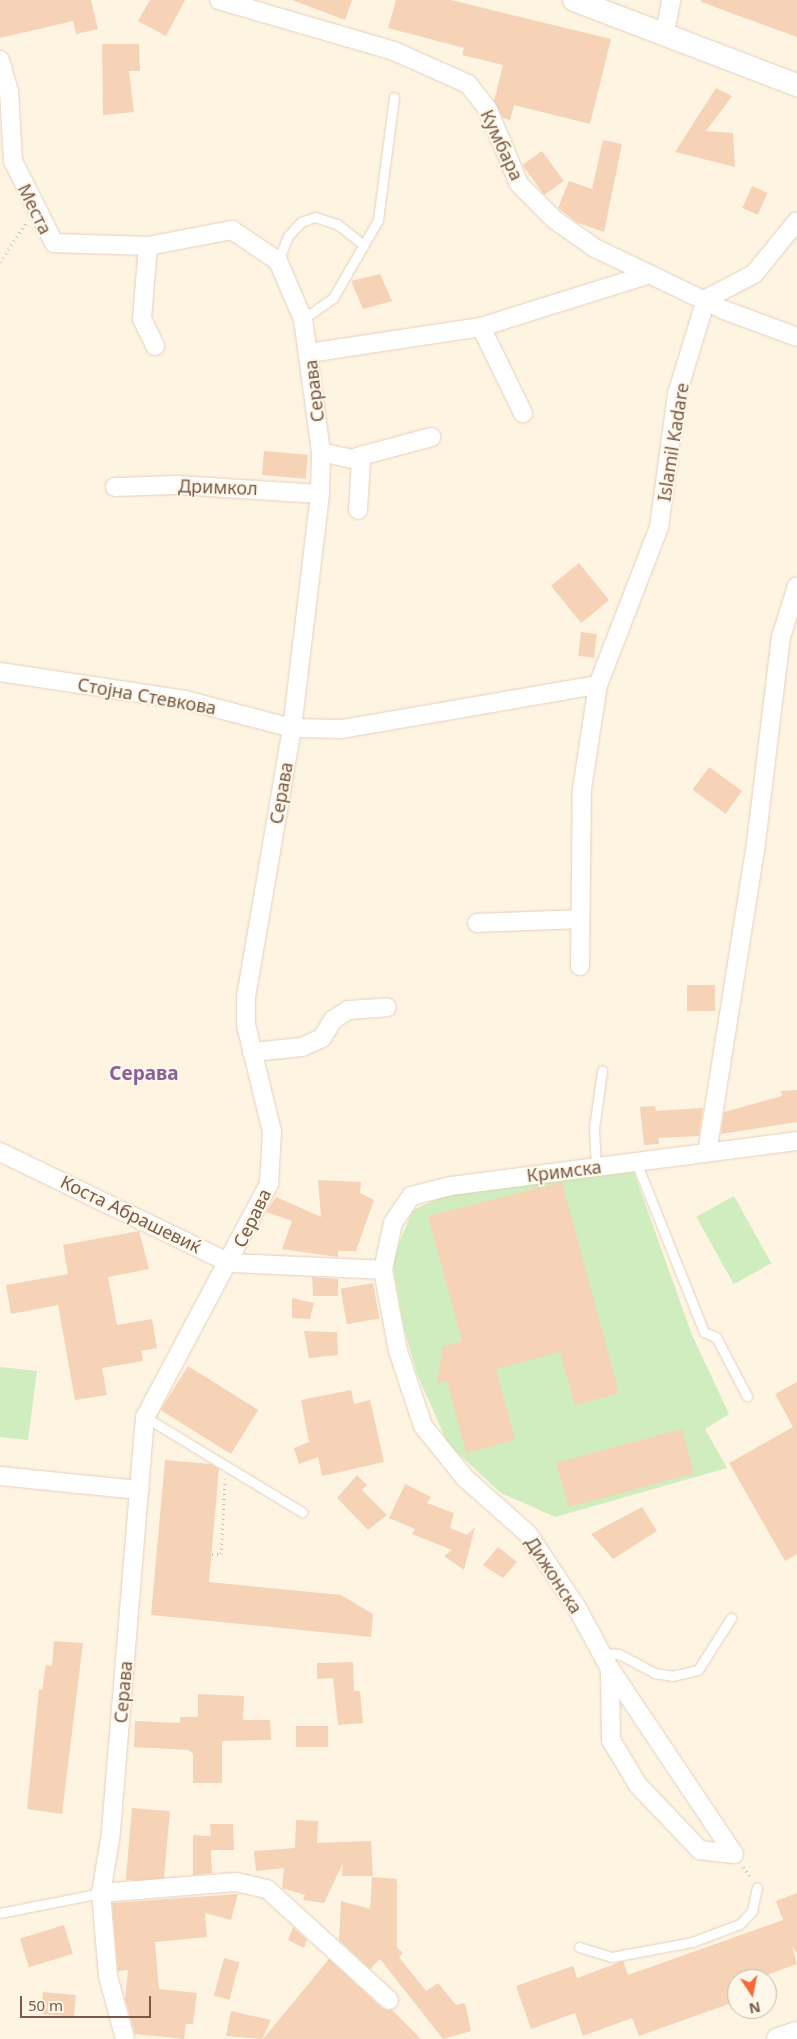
<!DOCTYPE html>
<meta charset="utf-8">
<style>
body{margin:0}
#map{position:relative;width:797px;height:2039px;overflow:hidden;background:#fef4e2;font-family:"Noto Sans",sans-serif}
div>[style]{position:absolute}
.green>*{inset:0;background:#d0edbf;transform-origin:0 0}
.building>*{inset:0;background:#f6d2b7;transform-origin:0 0}
.path>*{height:3px;margin-top:-1.5px;transform-origin:0;background:repeating-linear-gradient(90deg,#dbb69a 0 1px,transparent 0 5px)}
.roads{filter:drop-shadow(0 0 1px #e3d0bc) drop-shadow(0 0 1px #e3d0bc)}
.service>*{height:9px;margin:-4.5px;padding:0 4.5px;transform-origin:4.5px;border-radius:4.5px;background:#fff}
.minor>*{height:18px;margin:-9px;padding:0 9px;transform-origin:9px;border-radius:9px;background:#fff}
.tertiary>*{height:22px;margin:-11px;padding:0 11px;transform-origin:11px;border-radius:11px;background:#fff}
span{translate:-50% -50%;white-space:nowrap;text-align:center;line-height:1.15;-webkit-text-stroke:4px #fff7ea;paint-order:stroke}
.street-label{font-size:18px;color:#785a46}
.neighbourhood-label{font-size:19px;color:#8a609c;font-weight:700}
.north{position:absolute;left:727px;top:1969px;width:50px;height:50px;box-sizing:border-box;background:#fff7ea;border:1px solid #c9b8a8;border-radius:50%;rotate:169deg;font-size:14px;font-weight:700;line-height:20px;text-align:center;color:#785a46}
.north::after{content:'';display:block;margin:auto;width:18px;height:22px;background:#f46b3b;clip-path:polygon(50% 0,100% 100%,50% 72%,0 100%)}
.scale{position:absolute;left:20px;top:1996px;width:131px;height:22px;box-sizing:border-box;border:2px solid #785a46;border-top:0;padding-left:6px;font-size:15px;line-height:18px;white-space:nowrap;color:#785a46;-webkit-text-stroke:4px #fff7ea;paint-order:stroke}
</style>
<div id="map">
<div class="green">
<div style="clip-path:polygon(632px 1167px,692px 1335px,729px 1414px,705px 1429px,727px 1468px,555px 1517px,501px 1493px,448px 1444px,417px 1374px,404px 1328px,392px 1260px,413px 1210px,452px 1192px)"></div>
<div style="left:734px;top:1196px;width:77px;height:43px;rotate:61deg"></div>
<div style="clip-path:polygon(0 1367px,37px 1371px,28px 1440px,0 1437px)"></div>
</div>
<div class="building">
<div style="clip-path:polygon(0 0,91px 0,98px 29px,76px 34px,73px 21px,0 38px)"></div>
<div style="clip-path:polygon(150px 0,185px 0,166px 36px,138px 21px)"></div>
<div style="clip-path:polygon(292px 0,352px 0,345px 20px)"></div>
<div style="clip-path:polygon(396px 0,451px 0,611px 39px,590px 124px,514px 105px,510px 120px,503px 118px,494px 101px,503px 65px,462px 55px,464px 48px,388px 28px)"></div>
<div style="clip-path:polygon(701px 0,797px 0,797px 37px,701px 2px)"></div>
<div style="clip-path:polygon(102px 44px,139px 44px,140px 71px,129px 71px,134px 112px,103px 115px)"></div>
<div style="clip-path:polygon(716px 88px,732px 96px,706px 131px,733px 133px,735px 167px,675px 152px)"></div>
<div style="clip-path:polygon(603px 140px,622px 144px,604px 232px,578px 223px,558px 208px,569px 181px,592px 189px)"></div>
<div style="left:542px;top:151px;width:37px;height:24px;rotate:54deg"></div>
<div style="left:752px;top:186px;width:17px;height:24px;rotate:24deg"></div>
<div style="clip-path:polygon(380px 274px,392px 301px,363px 309px,351px 281px)"></div>
<div style="left:264px;top:451px;width:44px;height:24px;rotate:5deg"></div>
<div style="left:579px;top:563px;width:48px;height:36px;rotate:51deg"></div>
<div style="left:581px;top:632px;width:16px;height:24px;rotate:7deg"></div>
<div style="left:709px;top:767px;width:41px;height:28px;rotate:36deg"></div>
<div style="left:687px;top:985px;width:28px;height:26px"></div>
<div style="clip-path:polygon(797px 1090px,797px 1122px,721px 1134px,724px 1112px,782px 1096px,781px 1091px)"></div>
<div style="clip-path:polygon(655px 1106px,656px 1111px,703px 1108px,699px 1136px,658px 1138px,659px 1144px,644px 1145px,640px 1107px)"></div>
<div style="clip-path:polygon(318px 1180px,361px 1182px,360px 1193px,374px 1200px,356px 1251px,338px 1251px,338px 1257px,282px 1249px,292px 1221px,266px 1212px,276px 1197px,321px 1217px)"></div>
<div style="clip-path:polygon(562px 1182px,619px 1393px,575px 1405px,560px 1352px,496px 1369px,515px 1440px,466px 1453px,447px 1381px,437px 1384px,442px 1347px,462px 1341px,428px 1216px)"></div>
<div style="clip-path:polygon(139px 1231px,149px 1269px,108px 1277px,117px 1325px,152px 1319px,157px 1348px,141px 1351px,143px 1361px,102px 1368px,107px 1395px,75px 1400px,58px 1305px,11px 1314px,6px 1285px,68px 1274px,63px 1245px)"></div>
<div style="clip-path:polygon(312px 1277px,338px 1279px,338px 1296px,313px 1296px)"></div>
<div style="left:373px;top:1283px;width:36px;height:33px;rotate:80deg"></div>
<div style="clip-path:polygon(292px 1298px,314px 1303px,310px 1319px,292px 1318px)"></div>
<div style="clip-path:polygon(304px 1331px,337px 1332px,338px 1355px,309px 1358px)"></div>
<div style="left:188px;top:1366px;width:83px;height:52px;rotate:32deg"></div>
<div style="clip-path:polygon(797px 1382px,797px 1554px,785px 1561px,729px 1463px,793px 1427px,775px 1394px)"></div>
<div style="clip-path:polygon(351px 1390px,354px 1404px,370px 1400px,384px 1462px,322px 1476px,318px 1457px,299px 1464px,294px 1448px,309px 1442px,301px 1400px)"></div>
<div style="left:682px;top:1429px;width:46px;height:130px;rotate:75deg"></div>
<div style="clip-path:polygon(165px 1460px,211px 1464px,219px 1469px,209px 1582px,341px 1595px,373px 1614px,371px 1637px,151px 1615px)"></div>
<div style="clip-path:polygon(357px 1475px,367px 1485px,362px 1490px,387px 1515px,368px 1530px,337px 1498px)"></div>
<div style="clip-path:polygon(405px 1484px,431px 1497px,427px 1503px,454px 1513px,450px 1528px,467px 1535px,475px 1527px,464px 1570px,444px 1556px,452px 1550px,412px 1534px,415px 1529px,389px 1518px)"></div>
<div style="clip-path:polygon(642px 1507px,657px 1531px,613px 1559px,591px 1534px)"></div>
<div style="clip-path:polygon(498px 1547px,517px 1562px,503px 1578px,483px 1565px)"></div>
<div style="clip-path:polygon(54px 1641px,83px 1643px,62px 1814px,27px 1809px,39px 1689px,42px 1690px,46px 1665px,52px 1666px)"></div>
<div style="clip-path:polygon(353px 1662px,354px 1691px,360px 1691px,363px 1723px,338px 1725px,333px 1678px,317px 1679px,317px 1663px)"></div>
<div style="clip-path:polygon(198px 1694px,244px 1696px,243px 1720px,270px 1720px,271px 1740px,222px 1741px,222px 1783px,193px 1783px,193px 1754px,189px 1750px,134px 1747px,135px 1721px,180px 1723px,180px 1717px,198px 1717px)"></div>
<div style="left:296px;top:1726px;width:32px;height:21px"></div>
<div style="left:132px;top:1808px;width:38px;height:72px;rotate:5deg"></div>
<div style="clip-path:polygon(296px 1820px,318px 1821px,317px 1843px,371px 1841px,373px 1876px,342px 1876px,343px 1863px,324px 1903px,303px 1900px,305px 1895px,282px 1888px,284px 1868px,256px 1871px,254px 1851px,295px 1848px)"></div>
<div style="clip-path:polygon(210px 1824px,233px 1824px,234px 1850px,211px 1850px,212px 1873px,193px 1875px,193px 1835px,211px 1836px)"></div>
<div style="clip-path:polygon(372px 1877px,397px 1879px,397px 1947px,403px 1953px,399px 1957px,426px 1991px,438px 1983px,456px 2005px,465px 2003px,471px 2031px,443px 2039px,380px 1959px,370px 1969px,339px 1940px,341px 1901px,370px 1909px)"></div>
<div style="clip-path:polygon(797px 1893px,797px 1953px,792px 1946px,797px 1964px,756px 1979px,737px 1979px,737px 2001px,639px 2036px,632px 2018px,583px 2036px,575px 2013px,531px 2029px,516px 1986px,573px 1966px,577px 1978px,623px 1961px,628px 1975px,783px 1920px,776px 1901px)"></div>
<div style="clip-path:polygon(238px 1894px,231px 1920px,205px 1913px,207px 1937px,155px 1942px,159px 1989px,197px 1993px,193px 2024px,186px 2024px,184px 2039px,135px 2034px,125px 1999px,128px 1970px,118px 1971px,112px 1903px)"></div>
<div style="left:64px;top:1925px;width:30px;height:46px;rotate:73deg"></div>
<div style="clip-path:polygon(293px 1927px,307px 1940px,304px 1948px,288px 1940px)"></div>
<div style="left:224px;top:1958px;width:16px;height:39px;rotate:15deg"></div>
<div style="clip-path:polygon(329px 1959px,382px 2008px,392px 2010px,421px 2039px,263px 2039px)"></div>
<div style="left:43px;top:1992px;width:33px;height:22px;rotate:5deg"></div>
<div style="clip-path:polygon(231px 2011px,271px 2020px,262px 2039px,226px 2036px)"></div>
</div>
<div class="path">
<div style="left:0;top:262px;width:47px;rotate:-56.3deg"></div>
<div style="left:212px;top:1554px;width:9px"></div>
<div style="left:221px;top:1554px;width:75px;rotate:-86.9deg"></div>
<div style="left:743px;top:1867px;width:14px;rotate:54deg"></div>
</div>
<div class="roads">
<div class="service">
<div style="left:278px;top:261px;width:27px;rotate:-68deg"></div>
<div style="left:288px;top:236px;width:19px;rotate:-47deg"></div>
<div style="left:301px;top:222px;width:15px;rotate:-20deg"></div>
<div style="left:315px;top:217px;width:23px;rotate:18deg"></div>
<div style="left:337px;top:224px;width:34px;rotate:38deg"></div>
<div style="left:303px;top:319px;width:37px;rotate:-35deg"></div>
<div style="left:333px;top:298px;width:90px;rotate:-60deg"></div>
<div style="left:378px;top:220px;width:124px;rotate:-82.6deg"></div>
<div style="left:636px;top:1162px;width:183px;rotate:68.2deg"></div>
<div style="left:704px;top:1332px;width:13px;rotate:23deg"></div>
<div style="left:716px;top:1337px;width:67px;rotate:62.3deg"></div>
<div style="left:596px;top:1167px;width:39px;rotate:-93deg"></div>
<div style="left:594px;top:1128px;width:58px;rotate:-82deg"></div>
<div style="left:145px;top:1417px;width:184px;rotate:31.2deg"></div>
<div style="left:601px;top:1653px;width:18px;rotate:3deg"></div>
<div style="left:619px;top:1654px;width:40px;rotate:28deg"></div>
<div style="left:654px;top:1673px;width:18px;rotate:9deg"></div>
<div style="left:672px;top:1676px;width:27px;rotate:-13deg"></div>
<div style="left:698px;top:1670px;width:62px;rotate:-57.6deg"></div>
<div style="left:0;top:1913px;width:103px;rotate:-11.2deg"></div>
<div style="left:579px;top:1947px;width:34px;rotate:17deg"></div>
<div style="left:612px;top:1957px;width:81px;rotate:-10.6deg"></div>
<div style="left:692px;top:1942px;width:51px;rotate:-20.6deg"></div>
<div style="left:740px;top:1924px;width:18px;rotate:-47deg"></div>
<div style="left:752px;top:1911px;width:24px;rotate:-78deg"></div>
</div>
<div class="minor">
<div style="left:219px;top:0;width:182px;rotate:16.2deg"></div>
<div style="left:394px;top:51px;width:81px;rotate:24deg"></div>
<div style="left:468px;top:84px;width:33px;rotate:52deg"></div>
<div style="left:488px;top:110px;width:80px;rotate:67.3deg"></div>
<div style="left:519px;top:184px;width:51px;rotate:45deg"></div>
<div style="left:555px;top:220px;width:49px;rotate:35deg"></div>
<div style="left:595px;top:248px;width:143px;rotate:25.7deg"></div>
<div style="left:724px;top:310px;width:78px;rotate:20.3deg"></div>
<div style="left:665px;top:32px;width:33px;rotate:-79deg"></div>
<div style="left:0;top:60px;width:32px;rotate:74deg"></div>
<div style="left:9px;top:91px;width:70px;rotate:86.7deg"></div>
<div style="left:13px;top:161px;width:92px;rotate:63.4deg"></div>
<div style="left:54px;top:243px;width:94px;rotate:1.8deg"></div>
<div style="left:148px;top:246px;width:86px;rotate:-10.8deg"></div>
<div style="left:232px;top:230px;width:55px;rotate:34deg"></div>
<div style="left:278px;top:261px;width:63px;rotate:66.7deg"></div>
<div style="left:303px;top:319px;width:134px;rotate:82.3deg"></div>
<div style="left:321px;top:452px;width:42px;rotate:91.4deg"></div>
<div style="left:320px;top:494px;width:236px;rotate:96.8deg"></div>
<div style="left:292px;top:728px;width:272px;rotate:99.7deg"></div>
<div style="left:246px;top:996px;width:29px;rotate:90deg"></div>
<div style="left:246px;top:1025px;width:110px;rotate:76.3deg"></div>
<div style="left:272px;top:1132px;width:52px;rotate:93.3deg"></div>
<div style="left:269px;top:1184px;width:264px;rotate:118deg"></div>
<div style="left:145px;top:1417px;width:423px;rotate:94.7deg"></div>
<div style="left:110px;top:1839px;width:55px;rotate:99.5deg"></div>
<div style="left:101px;top:1893px;width:83px;rotate:85.2deg"></div>
<div style="left:108px;top:1976px;width:65px;rotate:74.9deg"></div>
<div style="left:148px;top:246px;width:73px;rotate:94.7deg"></div>
<div style="left:142px;top:319px;width:30px;rotate:64deg"></div>
<div style="left:706px;top:299px;width:54px;rotate:-27.5deg"></div>
<div style="left:754px;top:274px;width:68px;rotate:-50.9deg"></div>
<div style="left:481px;top:327px;width:96px;rotate:64deg"></div>
<div style="left:309px;top:353px;width:174px;rotate:-8.6deg"></div>
<div style="left:481px;top:327px;width:177px;rotate:-17.4deg"></div>
<div style="left:321px;top:452px;width:41px;rotate:12.7deg"></div>
<div style="left:361px;top:461px;width:49px;rotate:93.5deg"></div>
<div style="left:357px;top:457px;width:77px;rotate:-15.1deg"></div>
<div style="left:115px;top:487px;width:62px;rotate:-1.8deg"></div>
<div style="left:177px;top:485px;width:143px;rotate:3.6deg"></div>
<div style="left:0;top:672px;width:187px;rotate:8.6deg"></div>
<div style="left:185px;top:700px;width:111px;rotate:14.7deg"></div>
<div style="left:292px;top:728px;width:50px;rotate:1.1deg"></div>
<div style="left:342px;top:729px;width:260px;rotate:-9.8deg"></div>
<div style="left:477px;top:923px;width:103px;rotate:-2.2deg"></div>
<div style="left:580px;top:966px;width:177px;rotate:-89.4deg"></div>
<div style="left:582px;top:789px;width:105px;rotate:-81.3deg"></div>
<div style="left:598px;top:685px;width:169px;rotate:-68.9deg"></div>
<div style="left:659px;top:527px;width:134px;rotate:-82.3deg"></div>
<div style="left:677px;top:394px;width:99px;rotate:-73deg"></div>
<div style="left:252px;top:1052px;width:50px;rotate:-5.7deg"></div>
<div style="left:302px;top:1047px;width:22px;rotate:-24deg"></div>
<div style="left:322px;top:1038px;width:21px;rotate:-59deg"></div>
<div style="left:333px;top:1020px;width:18px;rotate:-34deg"></div>
<div style="left:348px;top:1010px;width:39px;rotate:-4deg"></div>
<div style="left:0;top:1152px;width:255px;rotate:25.8deg"></div>
<div style="left:230px;top:1263px;width:153px;rotate:2.6deg"></div>
<div style="left:707px;top:1153px;width:306px;rotate:-81deg"></div>
<div style="left:755px;top:851px;width:216px;rotate:-83.1deg"></div>
<div style="left:781px;top:637px;width:53px;rotate:-72.6deg"></div>
<div style="left:0;top:1476px;width:140px;rotate:5.8deg"></div>
<div style="left:610px;top:1670px;width:70px;rotate:89.2deg"></div>
<div style="left:611px;top:1740px;width:52px;rotate:59deg"></div>
<div style="left:638px;top:1785px;width:90px;rotate:46.4deg"></div>
<div style="left:700px;top:1850px;width:34px;rotate:7deg"></div>
<div style="left:734px;top:1854px;width:223px;rotate:-123.8deg"></div>
<div style="left:610px;top:1669px;width:69px;rotate:-118.4deg"></div>
<div style="left:577px;top:1608px;width:89px;rotate:-123.5deg"></div>
<div style="left:528px;top:1534px;width:84px;rotate:-138.4deg"></div>
<div style="left:465px;top:1478px;width:67px;rotate:-128.9deg"></div>
<div style="left:423px;top:1426px;width:79px;rotate:-108.4deg"></div>
<div style="left:398px;top:1351px;width:82px;rotate:-100.5deg"></div>
<div style="left:383px;top:1270px;width:48px;rotate:-78deg"></div>
<div style="left:393px;top:1223px;width:32px;rotate:-56deg"></div>
<div style="left:411px;top:1196px;width:41px;rotate:-14deg"></div>
<div style="left:451px;top:1186px;width:349px;rotate:-7.4deg"></div>
<div style="left:101px;top:1893px;width:135px;rotate:-4.7deg"></div>
<div style="left:236px;top:1882px;width:32px;rotate:13deg"></div>
<div style="left:267px;top:1889px;width:165px;rotate:42.3deg"></div>
</div>
<div class="tertiary">
<div style="left:574px;top:0;width:239px;rotate:20.9deg"></div>
<div style="left:778px;top:2039px;width:20px;rotate:-18deg"></div>
</div>
</div>
<div class="street-label">
<span style="left:502px;top:145px;rotate:65deg">Кумбара</span>
<span style="left:35px;top:209px;rotate:64deg">Места</span>
<span style="left:314px;top:391px;rotate:-97deg">Серава</span>
<span style="left:673px;top:442px;rotate:-81deg">Islamil Kadare</span>
<span style="left:218px;top:487px;rotate:2deg">Дримкол</span>
<span style="left:147px;top:696px;rotate:10deg">Стојна Стевкова</span>
<span style="left:281px;top:793px;rotate:-80deg">Серава</span>
<span style="left:564px;top:1171px;rotate:-7deg">Кримска</span>
<span style="left:131px;top:1214px;rotate:26deg">Коста Абрашевиќ</span>
<span style="left:252px;top:1218px;rotate:-64deg">Серава</span>
<span style="left:554px;top:1575px;rotate:57deg">Дижонска</span>
<span style="left:123px;top:1692px;rotate:-85deg">Серава</span>
</div>
<div class="neighbourhood-label">
<span style="left:144px;top:1074px">Серава</span>
</div>
<div class="north">N</div>
<div class="scale">50 m</div>
</div>
